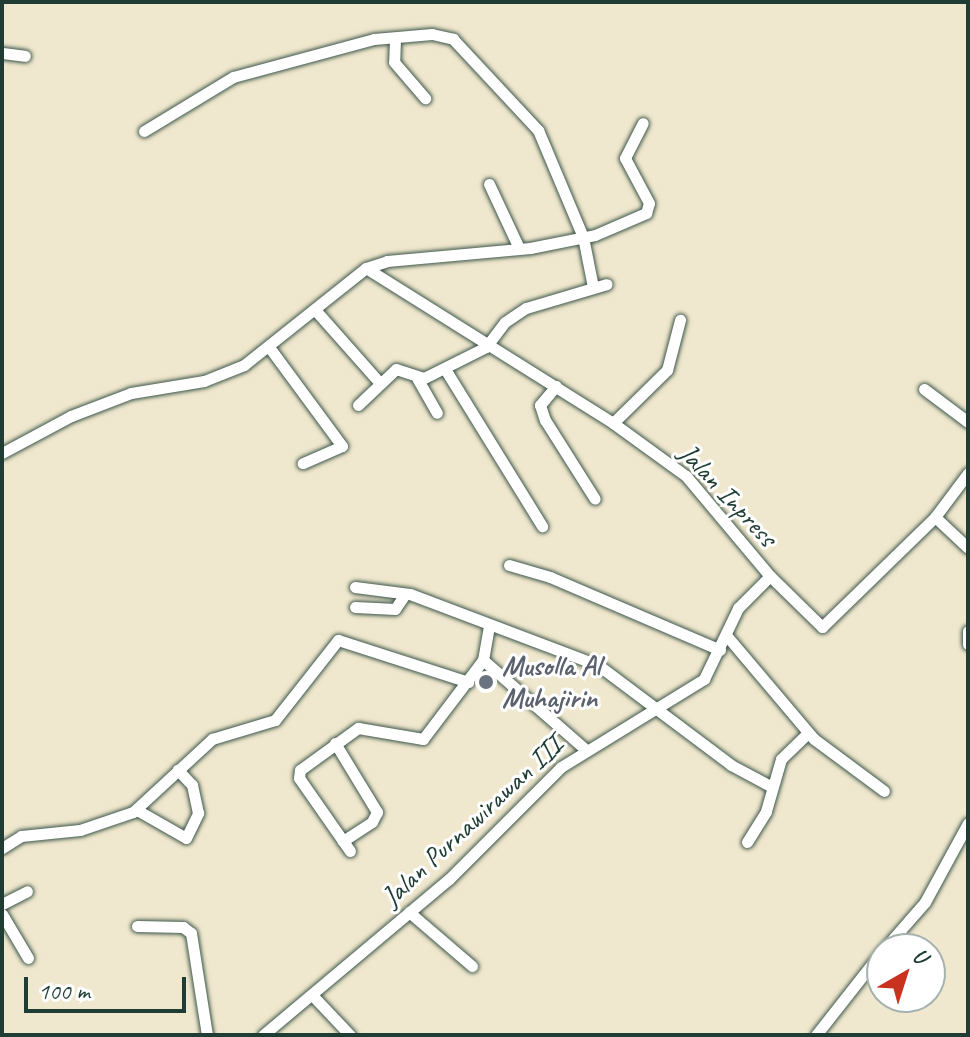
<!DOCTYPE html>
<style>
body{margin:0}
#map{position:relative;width:970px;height:1037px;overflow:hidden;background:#f0e8ce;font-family:Caveat,sans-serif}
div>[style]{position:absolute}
.roads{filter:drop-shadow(0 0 2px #3e574b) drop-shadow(0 0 2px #3e574b)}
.minor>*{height:11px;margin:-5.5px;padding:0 5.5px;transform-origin:5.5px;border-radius:5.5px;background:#fff}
.dots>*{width:22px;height:22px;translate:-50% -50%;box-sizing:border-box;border:4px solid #fff;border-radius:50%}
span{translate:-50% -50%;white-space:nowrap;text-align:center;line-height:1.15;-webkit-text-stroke:6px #fff;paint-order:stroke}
.street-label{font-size:28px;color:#1f3d34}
.worship-label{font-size:28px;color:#5b616d;font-weight:700}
.left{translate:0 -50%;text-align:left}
.frame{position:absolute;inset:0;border:4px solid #1f3d34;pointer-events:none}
.north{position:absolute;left:866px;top:933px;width:80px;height:80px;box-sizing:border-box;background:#fff;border:2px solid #a5b1ae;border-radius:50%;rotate:39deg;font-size:22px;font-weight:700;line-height:32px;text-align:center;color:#1f3d34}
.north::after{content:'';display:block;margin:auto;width:28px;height:36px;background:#c8321e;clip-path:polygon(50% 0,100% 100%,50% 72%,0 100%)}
.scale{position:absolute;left:24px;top:977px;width:162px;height:36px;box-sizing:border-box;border:4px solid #1f3d34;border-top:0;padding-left:10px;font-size:24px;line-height:28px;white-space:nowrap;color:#1f3d34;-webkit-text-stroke:6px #fff;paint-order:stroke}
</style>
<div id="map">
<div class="roads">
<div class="minor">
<div style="left:395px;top:39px;width:23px;rotate:92deg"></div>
<div style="left:394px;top:62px;width:48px;rotate:49.3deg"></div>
<div style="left:2px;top:53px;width:23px;rotate:7deg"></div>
<div style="left:144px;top:131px;width:104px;rotate:-31.2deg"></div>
<div style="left:233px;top:77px;width:146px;rotate:-15.1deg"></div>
<div style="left:374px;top:39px;width:58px;rotate:-4.9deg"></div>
<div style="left:432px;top:34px;width:22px;rotate:13deg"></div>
<div style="left:453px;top:39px;width:125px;rotate:47deg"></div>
<div style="left:538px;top:130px;width:116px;rotate:67.2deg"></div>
<div style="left:583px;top:237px;width:51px;rotate:78.7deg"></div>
<div style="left:489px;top:184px;width:71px;rotate:64.9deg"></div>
<div style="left:366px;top:268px;width:292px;rotate:32.1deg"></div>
<div style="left:613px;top:423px;width:90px;rotate:36deg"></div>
<div style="left:686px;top:476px;width:131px;rotate:50deg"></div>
<div style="left:770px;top:576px;width:73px;rotate:44.4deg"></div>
<div style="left:822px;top:627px;width:158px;rotate:-44.2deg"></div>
<div style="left:935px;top:517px;width:55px;rotate:-53.1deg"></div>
<div style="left:317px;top:312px;width:94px;rotate:48.5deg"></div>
<div style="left:269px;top:347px;width:123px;rotate:53.6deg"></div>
<div style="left:342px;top:446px;width:43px;rotate:156.4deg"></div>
<div style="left:445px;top:369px;width:185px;rotate:58.3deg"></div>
<div style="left:417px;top:378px;width:40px;rotate:60.3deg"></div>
<div style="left:556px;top:386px;width:25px;rotate:130deg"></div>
<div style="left:540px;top:405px;width:16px;rotate:72deg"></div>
<div style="left:545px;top:420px;width:93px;rotate:57.7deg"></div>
<div style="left:924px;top:389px;width:55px;rotate:36.9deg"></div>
<div style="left:358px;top:405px;width:52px;rotate:-43.5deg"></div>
<div style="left:396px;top:369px;width:29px;rotate:18deg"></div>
<div style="left:424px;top:378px;width:69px;rotate:-26.6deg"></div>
<div style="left:486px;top:347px;width:31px;rotate:-53deg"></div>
<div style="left:505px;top:322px;width:25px;rotate:-34deg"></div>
<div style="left:526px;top:308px;width:84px;rotate:-16.5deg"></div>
<div style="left:613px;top:423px;width:76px;rotate:-44.5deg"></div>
<div style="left:667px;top:370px;width:52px;rotate:-75.4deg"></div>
<div style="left:2px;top:453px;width:78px;rotate:-28.2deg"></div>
<div style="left:71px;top:416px;width:64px;rotate:-21deg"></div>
<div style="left:131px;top:393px;width:74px;rotate:-9.3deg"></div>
<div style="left:204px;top:381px;width:43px;rotate:-21.8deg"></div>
<div style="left:244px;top:365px;width:156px;rotate:-38.5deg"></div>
<div style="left:366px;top:268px;width:22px;rotate:-18deg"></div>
<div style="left:387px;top:261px;width:144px;rotate:-5.2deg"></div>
<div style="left:530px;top:248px;width:66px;rotate:-11.3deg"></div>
<div style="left:595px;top:235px;width:56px;rotate:-23.3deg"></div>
<div style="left:646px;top:213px;width:10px;rotate:-73deg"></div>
<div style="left:649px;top:203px;width:51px;rotate:-118.1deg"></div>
<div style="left:625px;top:158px;width:39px;rotate:-63deg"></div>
<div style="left:935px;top:517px;width:45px;rotate:43.2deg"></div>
<div style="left:509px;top:565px;width:43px;rotate:16.3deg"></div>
<div style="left:550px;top:577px;width:185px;rotate:23.2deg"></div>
<div style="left:355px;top:587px;width:55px;rotate:7.3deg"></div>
<div style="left:410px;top:594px;width:201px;rotate:20.7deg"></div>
<div style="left:598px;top:665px;width:166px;rotate:36.9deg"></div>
<div style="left:731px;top:765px;width:47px;rotate:28.2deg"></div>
<div style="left:355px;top:607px;width:40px;rotate:2.9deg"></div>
<div style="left:395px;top:609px;width:18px;rotate:-56deg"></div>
<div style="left:968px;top:631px;width:13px;rotate:90deg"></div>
<div style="left:726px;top:635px;width:136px;rotate:49.8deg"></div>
<div style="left:814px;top:739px;width:87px;rotate:36.6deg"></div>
<div style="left:483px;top:660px;width:137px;rotate:41.1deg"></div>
<div style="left:335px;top:743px;width:81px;rotate:58.7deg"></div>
<div style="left:377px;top:812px;width:11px;rotate:117deg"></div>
<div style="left:372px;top:822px;width:35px;rotate:147deg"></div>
<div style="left:137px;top:810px;width:56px;rotate:29.7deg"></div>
<div style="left:186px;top:838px;width:28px;rotate:-64deg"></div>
<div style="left:198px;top:813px;width:29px;rotate:-102deg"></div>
<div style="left:192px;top:785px;width:21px;rotate:-133deg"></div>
<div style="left:747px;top:842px;width:36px;rotate:-58deg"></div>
<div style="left:766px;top:811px;width:54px;rotate:-73.9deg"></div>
<div style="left:781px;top:759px;width:37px;rotate:-44deg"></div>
<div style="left:2px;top:848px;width:22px;rotate:-32deg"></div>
<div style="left:21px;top:836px;width:59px;rotate:-5.8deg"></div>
<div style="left:80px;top:830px;width:56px;rotate:-18.8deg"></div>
<div style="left:133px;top:812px;width:108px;rotate:-42.7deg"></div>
<div style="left:212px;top:739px;width:66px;rotate:-16.8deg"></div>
<div style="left:275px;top:720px;width:102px;rotate:-51.8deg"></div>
<div style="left:338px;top:640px;width:137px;rotate:17.9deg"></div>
<div style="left:350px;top:851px;width:89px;rotate:-124.9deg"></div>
<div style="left:299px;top:778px;width:8px;rotate:-83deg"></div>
<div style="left:300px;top:770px;width:72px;rotate:-35.9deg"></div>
<div style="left:358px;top:728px;width:66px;rotate:9.6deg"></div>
<div style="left:423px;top:739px;width:99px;rotate:-52.8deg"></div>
<div style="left:483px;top:660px;width:36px;rotate:-80deg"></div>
<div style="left:2px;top:904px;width:28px;rotate:-27deg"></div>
<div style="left:409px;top:912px;width:83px;rotate:40.6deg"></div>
<div style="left:2px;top:914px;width:51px;rotate:59.4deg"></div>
<div style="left:137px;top:926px;width:46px;rotate:1.2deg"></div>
<div style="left:183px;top:927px;width:10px;rotate:37deg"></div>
<div style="left:191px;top:933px;width:103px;rotate:81.1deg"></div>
<div style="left:884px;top:949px;width:62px;rotate:-48.9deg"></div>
<div style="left:925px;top:902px;width:90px;rotate:-61.4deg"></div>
<div style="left:313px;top:996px;width:54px;rotate:46.5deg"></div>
<div style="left:263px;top:1035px;width:243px;rotate:-40deg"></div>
<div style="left:449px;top:879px;width:158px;rotate:-45deg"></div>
<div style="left:561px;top:767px;width:168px;rotate:-31.6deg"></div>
<div style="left:704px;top:679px;width:79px;rotate:-64.4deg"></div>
<div style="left:738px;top:608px;width:45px;rotate:-45deg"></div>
<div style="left:816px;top:1035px;width:107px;rotate:-51.8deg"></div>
</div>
</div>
<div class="dots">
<div style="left:486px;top:682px;background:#6b7280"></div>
</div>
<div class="street-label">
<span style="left:728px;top:495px;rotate:47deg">Jalan Inpress</span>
<span style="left:472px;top:821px;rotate:-43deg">Jalan Purnawirawan III</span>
</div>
<div class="worship-label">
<span class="left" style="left:502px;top:682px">Musolla Al<br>Muhajirin</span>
</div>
<div class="frame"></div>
<div class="north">U</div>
<div class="scale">100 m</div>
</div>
